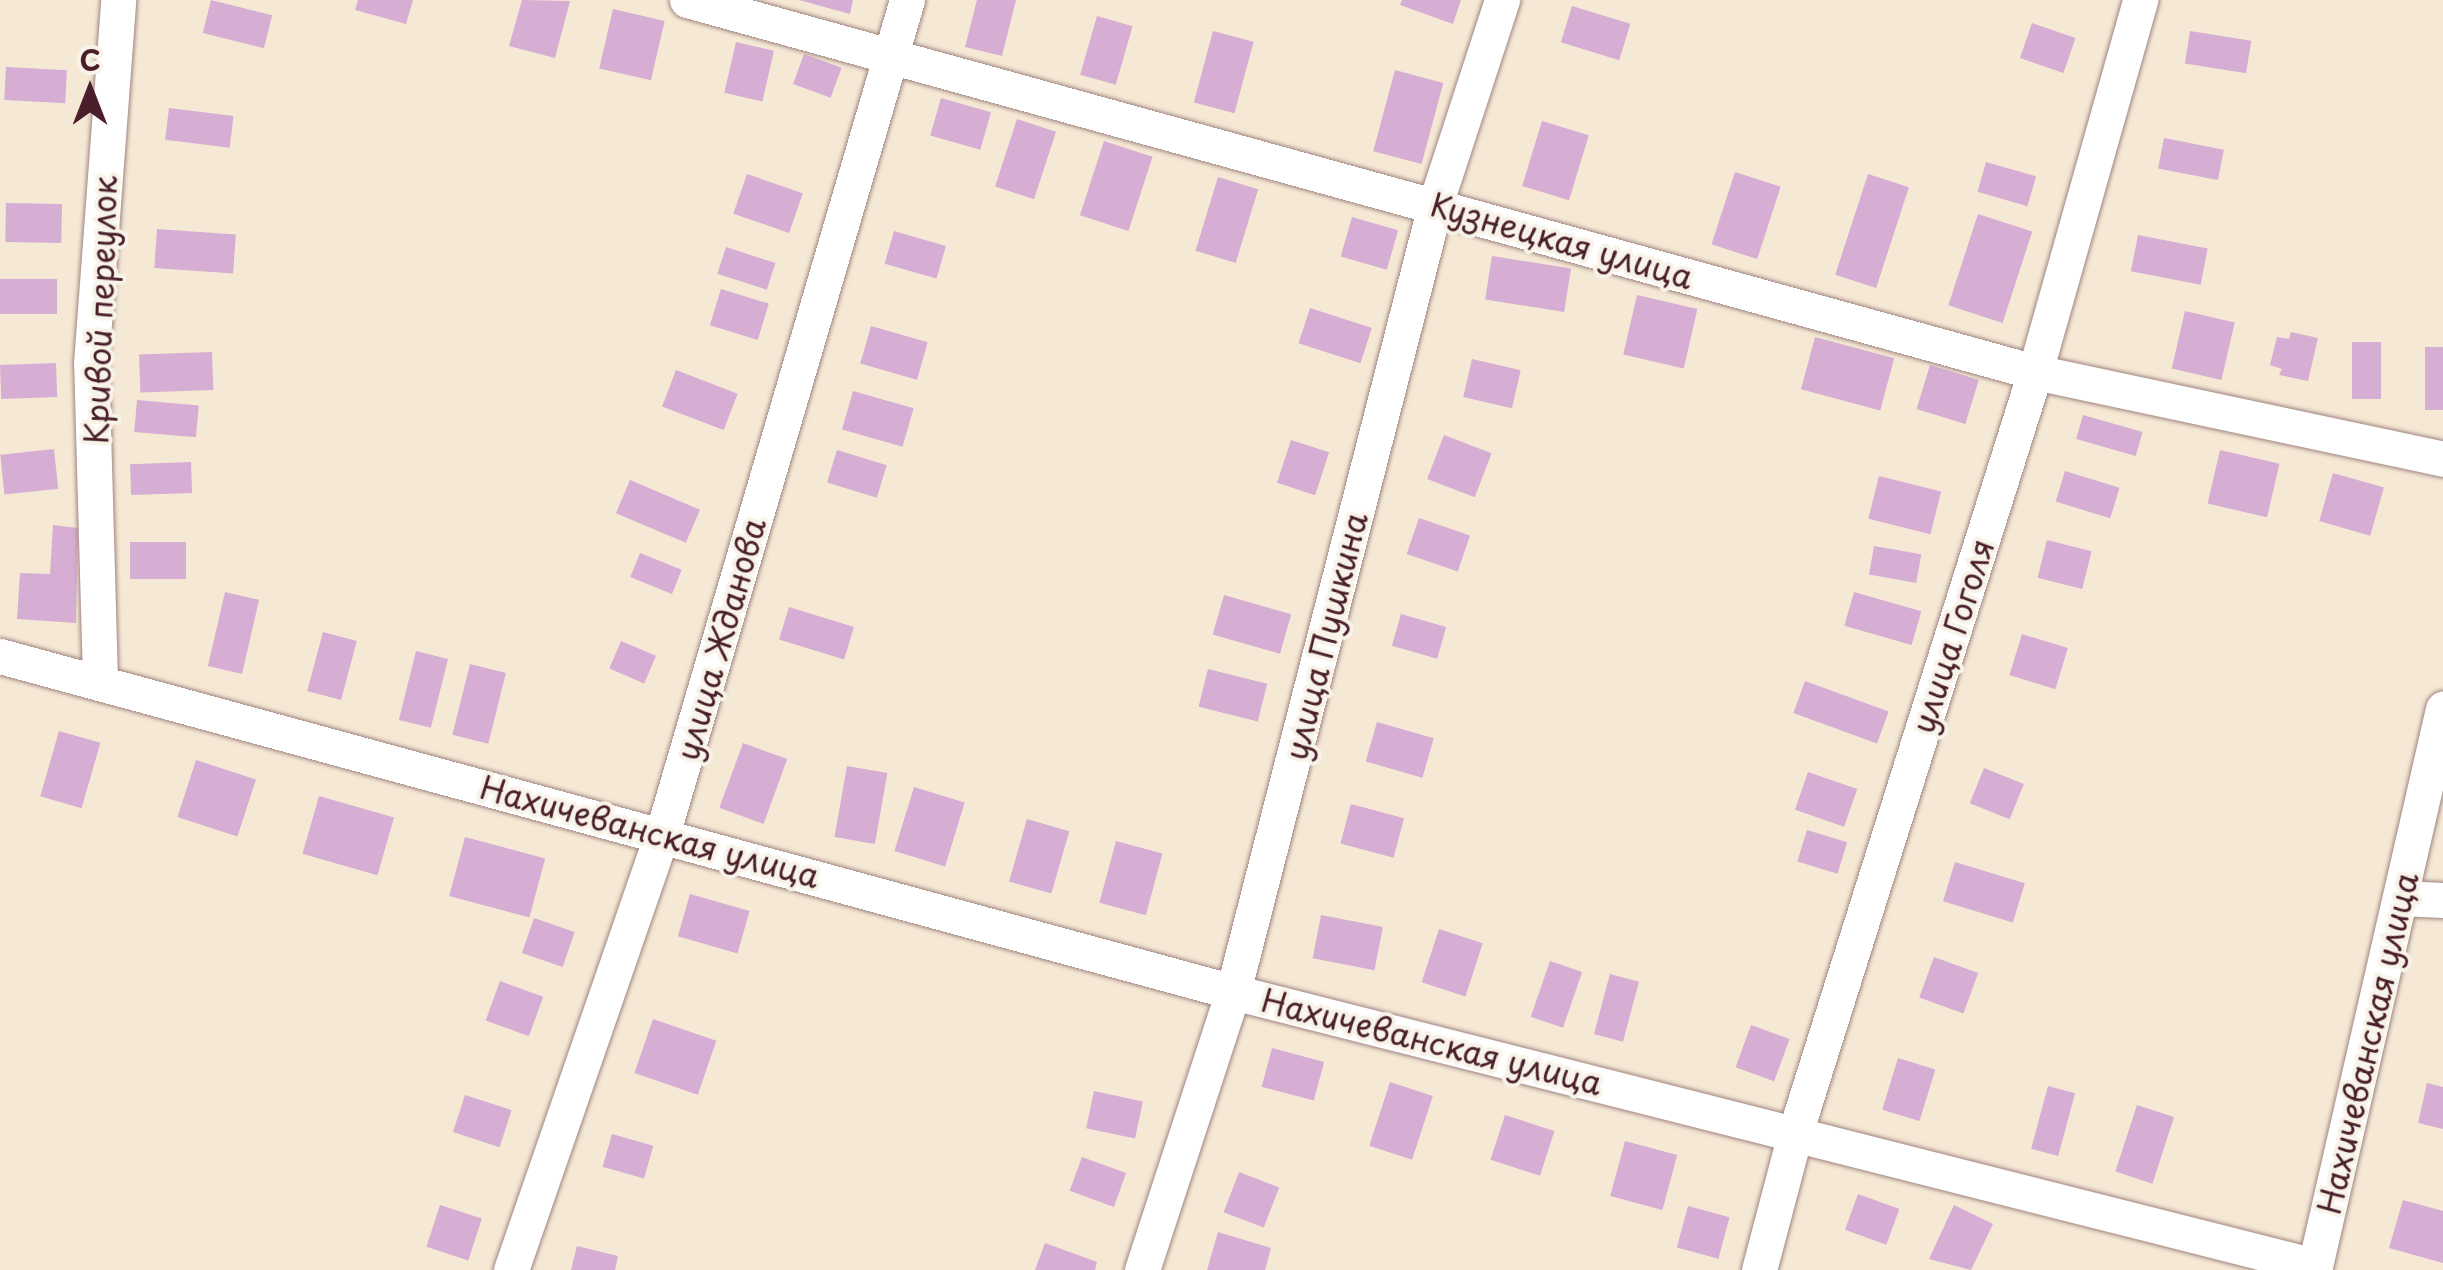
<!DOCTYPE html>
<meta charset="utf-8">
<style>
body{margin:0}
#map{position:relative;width:2443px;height:1270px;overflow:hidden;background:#f5e9d5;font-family:"Playpen Sans",sans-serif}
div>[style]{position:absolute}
.building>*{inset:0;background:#d6add3;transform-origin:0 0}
.roads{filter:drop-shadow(0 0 2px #a08480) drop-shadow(0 0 2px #a08480)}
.minor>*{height:35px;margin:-17.5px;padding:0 17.5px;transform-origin:17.5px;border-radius:17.5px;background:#fff}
span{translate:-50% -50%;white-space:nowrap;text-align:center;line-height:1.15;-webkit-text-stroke:8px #f7f3e8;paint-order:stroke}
.street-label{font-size:32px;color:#4a1f2b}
.north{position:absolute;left:40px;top:40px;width:100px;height:100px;-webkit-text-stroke:8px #f7f3e8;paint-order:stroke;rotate:0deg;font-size:28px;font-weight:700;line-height:40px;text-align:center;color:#4a1f2b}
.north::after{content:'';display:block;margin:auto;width:35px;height:45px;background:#4a1f2b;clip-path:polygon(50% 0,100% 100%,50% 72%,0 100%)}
</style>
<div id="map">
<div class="building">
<div style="left:211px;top:0;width:63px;height:34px;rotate:14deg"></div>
<div style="clip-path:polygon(358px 0,413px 0,406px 24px,355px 10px)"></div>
<div style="clip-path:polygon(522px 0,570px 1px,555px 58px,509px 46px)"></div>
<div style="clip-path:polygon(799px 0,853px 0,850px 14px)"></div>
<div style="clip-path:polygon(977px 0,1016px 0,1002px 56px,965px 47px)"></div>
<div style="clip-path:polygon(1402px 0,1461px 0,1453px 24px,1400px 5px)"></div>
<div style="left:1572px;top:6px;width:61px;height:38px;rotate:17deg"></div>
<div style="left:613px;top:9px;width:53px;height:61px;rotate:13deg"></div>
<div style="left:1097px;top:16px;width:37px;height:61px;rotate:16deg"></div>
<div style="left:2032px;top:23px;width:46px;height:37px;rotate:19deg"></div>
<div style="left:1213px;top:31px;width:42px;height:74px;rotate:15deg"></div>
<div style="left:2190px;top:31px;width:62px;height:33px;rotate:9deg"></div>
<div style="left:736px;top:42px;width:39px;height:52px;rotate:13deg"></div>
<div style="left:804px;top:54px;width:40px;height:32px;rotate:20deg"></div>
<div style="left:6px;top:67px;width:61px;height:33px;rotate:3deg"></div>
<div style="left:1395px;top:70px;width:50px;height:84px;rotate:15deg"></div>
<div style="left:941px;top:98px;width:52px;height:39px;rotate:16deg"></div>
<div style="left:169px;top:108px;width:65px;height:32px;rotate:7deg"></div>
<div style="left:1017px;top:119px;width:41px;height:71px;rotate:18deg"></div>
<div style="left:1542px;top:121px;width:49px;height:68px;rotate:17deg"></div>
<div style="left:2164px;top:138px;width:61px;height:31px;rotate:11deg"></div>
<div style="left:1104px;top:141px;width:51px;height:78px;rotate:18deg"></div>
<div style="left:1986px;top:162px;width:52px;height:31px;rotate:16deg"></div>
<div style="left:1735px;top:172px;width:48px;height:76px;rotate:18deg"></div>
<div style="left:747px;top:174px;width:59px;height:42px;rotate:19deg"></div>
<div style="left:1868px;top:174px;width:43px;height:106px;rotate:18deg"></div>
<div style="left:1218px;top:177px;width:42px;height:77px;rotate:17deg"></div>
<div style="left:6px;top:203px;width:56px;height:39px;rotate:1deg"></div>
<div style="left:1978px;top:214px;width:57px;height:96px;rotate:18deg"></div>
<div style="left:1352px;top:217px;width:48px;height:41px;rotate:16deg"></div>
<div style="left:157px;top:229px;width:79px;height:39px;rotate:4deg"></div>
<div style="left:894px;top:231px;width:54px;height:34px;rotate:16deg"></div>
<div style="left:2138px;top:235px;width:71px;height:37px;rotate:11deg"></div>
<div style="left:726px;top:247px;width:52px;height:28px;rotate:18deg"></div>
<div style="left:1492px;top:256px;width:80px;height:44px;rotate:9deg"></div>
<div style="left:0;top:279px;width:57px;height:35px"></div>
<div style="left:721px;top:289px;width:50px;height:38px;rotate:17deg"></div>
<div style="left:1637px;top:295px;width:62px;height:61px;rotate:13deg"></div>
<div style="left:1310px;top:308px;width:65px;height:37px;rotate:18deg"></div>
<div style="left:2185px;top:311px;width:51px;height:59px;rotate:13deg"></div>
<div style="left:871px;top:326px;width:59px;height:39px;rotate:16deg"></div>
<div style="clip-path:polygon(2291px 332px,2318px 338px,2308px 381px,2279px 375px,2282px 369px,2270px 365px,2277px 337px,2289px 339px)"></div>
<div style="left:1815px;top:337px;width:82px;height:54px;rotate:15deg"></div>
<div style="left:2352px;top:342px;width:29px;height:57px"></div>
<div style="left:2425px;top:347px;width:18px;height:63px"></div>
<div style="left:212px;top:352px;width:38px;height:73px;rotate:88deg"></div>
<div style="left:1472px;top:359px;width:50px;height:39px;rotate:13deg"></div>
<div style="left:56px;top:363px;width:34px;height:56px;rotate:88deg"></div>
<div style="left:1930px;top:365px;width:51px;height:46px;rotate:17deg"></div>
<div style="left:676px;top:370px;width:66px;height:39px;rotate:21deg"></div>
<div style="left:853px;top:391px;width:63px;height:40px;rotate:16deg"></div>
<div style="left:137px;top:400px;width:62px;height:32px;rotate:5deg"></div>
<div style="left:2083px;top:415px;width:62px;height:25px;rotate:16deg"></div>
<div style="left:1444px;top:435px;width:51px;height:47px;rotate:21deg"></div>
<div style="left:1291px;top:440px;width:40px;height:45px;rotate:18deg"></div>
<div style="left:54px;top:449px;width:40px;height:54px;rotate:84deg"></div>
<div style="left:837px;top:450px;width:52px;height:34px;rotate:17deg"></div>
<div style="left:2220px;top:450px;width:61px;height:55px;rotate:13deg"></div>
<div style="left:191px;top:462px;width:31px;height:61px;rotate:88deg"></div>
<div style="left:2065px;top:471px;width:57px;height:32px;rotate:17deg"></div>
<div style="left:2333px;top:473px;width:53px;height:50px;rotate:16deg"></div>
<div style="left:1879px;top:476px;width:64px;height:44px;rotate:14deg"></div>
<div style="left:630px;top:480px;width:76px;height:36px;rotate:23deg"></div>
<div style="left:1419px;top:518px;width:54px;height:38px;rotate:19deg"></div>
<div style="clip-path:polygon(53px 525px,78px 528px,76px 623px,17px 619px,20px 573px,50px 574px)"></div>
<div style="left:2047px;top:540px;width:46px;height:39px;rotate:14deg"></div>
<div style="left:130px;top:542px;width:56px;height:37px"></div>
<div style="left:1874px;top:546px;width:48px;height:29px;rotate:10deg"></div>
<div style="left:640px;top:553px;width:45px;height:26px;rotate:22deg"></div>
<div style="left:225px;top:592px;width:35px;height:76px;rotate:13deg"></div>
<div style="left:1854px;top:592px;width:70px;height:35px;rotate:16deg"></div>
<div style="left:1224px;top:595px;width:70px;height:41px;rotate:16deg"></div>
<div style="left:789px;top:607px;width:68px;height:34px;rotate:17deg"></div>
<div style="left:1401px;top:614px;width:47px;height:33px;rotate:16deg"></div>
<div style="left:323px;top:632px;width:35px;height:61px;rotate:15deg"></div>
<div style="left:2022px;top:634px;width:48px;height:43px;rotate:17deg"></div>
<div style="left:621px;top:641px;width:38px;height:30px;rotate:23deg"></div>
<div style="left:416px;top:651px;width:33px;height:71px;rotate:14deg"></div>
<div style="left:470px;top:664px;width:37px;height:73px;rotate:14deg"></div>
<div style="left:1208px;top:669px;width:61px;height:39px;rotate:14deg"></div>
<div style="left:1805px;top:681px;width:89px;height:34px;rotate:20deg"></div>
<div style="left:1377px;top:722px;width:59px;height:41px;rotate:16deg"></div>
<div style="left:59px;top:731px;width:43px;height:68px;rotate:16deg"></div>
<div style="left:743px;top:743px;width:47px;height:69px;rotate:20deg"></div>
<div style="left:196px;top:760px;width:63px;height:60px;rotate:18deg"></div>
<div style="left:847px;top:766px;width:41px;height:72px;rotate:10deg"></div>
<div style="left:1984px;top:768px;width:43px;height:38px;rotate:22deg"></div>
<div style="left:1808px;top:772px;width:52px;height:40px;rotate:19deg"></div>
<div style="left:914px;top:787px;width:53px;height:67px;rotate:17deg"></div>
<div style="left:319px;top:796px;width:78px;height:60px;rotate:16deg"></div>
<div style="left:1351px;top:804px;width:55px;height:41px;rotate:15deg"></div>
<div style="left:1027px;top:819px;width:44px;height:65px;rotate:16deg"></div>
<div style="left:1807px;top:830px;width:42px;height:33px;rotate:17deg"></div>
<div style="left:465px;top:837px;width:83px;height:61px;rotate:15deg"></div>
<div style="left:1116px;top:841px;width:48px;height:64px;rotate:15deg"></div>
<div style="left:1955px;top:862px;width:73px;height:41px;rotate:17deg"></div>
<div style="left:690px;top:894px;width:62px;height:44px;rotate:16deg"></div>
<div style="left:1321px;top:915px;width:63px;height:44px;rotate:11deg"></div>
<div style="left:534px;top:918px;width:43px;height:37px;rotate:19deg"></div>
<div style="left:1439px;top:929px;width:46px;height:56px;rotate:18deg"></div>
<div style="left:1934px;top:957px;width:47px;height:43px;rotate:20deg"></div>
<div style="left:1550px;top:961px;width:34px;height:59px;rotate:19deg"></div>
<div style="left:1610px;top:974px;width:30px;height:62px;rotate:15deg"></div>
<div style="left:500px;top:981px;width:46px;height:42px;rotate:20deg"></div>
<div style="left:653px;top:1019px;width:67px;height:57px;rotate:19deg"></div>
<div style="left:1751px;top:1025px;width:41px;height:45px;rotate:20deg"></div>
<div style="left:1272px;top:1048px;width:54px;height:40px;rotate:15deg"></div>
<div style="left:1898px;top:1058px;width:39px;height:54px;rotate:17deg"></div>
<div style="left:1390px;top:1082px;width:45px;height:67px;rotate:18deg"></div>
<div style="clip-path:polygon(2427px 1083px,2443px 1087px,2443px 1129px,2418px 1123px)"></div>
<div style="left:2048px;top:1086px;width:28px;height:65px;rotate:15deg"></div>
<div style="left:1094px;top:1091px;width:50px;height:38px;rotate:12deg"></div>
<div style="left:465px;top:1095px;width:49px;height:39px;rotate:18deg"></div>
<div style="left:2137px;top:1105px;width:39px;height:70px;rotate:18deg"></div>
<div style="left:1505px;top:1115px;width:52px;height:47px;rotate:18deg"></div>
<div style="left:612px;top:1134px;width:43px;height:34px;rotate:16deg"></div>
<div style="left:1625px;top:1141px;width:54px;height:57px;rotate:15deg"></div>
<div style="left:1082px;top:1157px;width:47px;height:36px;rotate:20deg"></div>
<div style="left:1239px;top:1172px;width:43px;height:43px;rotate:21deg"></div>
<div style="left:1858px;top:1194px;width:44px;height:38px;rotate:20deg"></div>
<div style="clip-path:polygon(2403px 1200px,2443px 1211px,2443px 1263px,2389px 1248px)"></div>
<div style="left:440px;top:1205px;width:44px;height:44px;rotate:18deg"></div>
<div style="clip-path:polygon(1954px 1205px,1993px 1224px,1971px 1270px,1929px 1259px)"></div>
<div style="left:1688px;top:1206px;width:43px;height:43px;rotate:15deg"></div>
<div style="clip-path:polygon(1218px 1232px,1271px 1248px,1265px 1270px,1207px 1270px)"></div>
<div style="clip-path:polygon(1045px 1243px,1097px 1262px,1095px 1270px,1035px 1270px)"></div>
<div style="clip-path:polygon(577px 1246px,618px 1256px,615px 1270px,571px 1270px)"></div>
</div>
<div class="roads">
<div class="minor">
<div style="left:687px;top:0;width:1398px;rotate:15.43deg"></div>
<div style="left:2035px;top:372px;width:417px;rotate:12deg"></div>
<div style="left:0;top:656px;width:1278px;rotate:15.24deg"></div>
<div style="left:1233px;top:992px;width:1116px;rotate:14.21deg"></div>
<div style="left:2315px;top:1266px;width:572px;rotate:-77.06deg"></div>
<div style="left:100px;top:680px;width:317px;rotate:-91.6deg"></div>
<div style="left:91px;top:363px;width:364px;rotate:-85.7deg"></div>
<div style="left:2401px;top:898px;width:42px;rotate:2.7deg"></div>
<div style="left:511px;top:1270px;width:460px;rotate:-70.9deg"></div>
<div style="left:662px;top:835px;width:870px;rotate:-73.65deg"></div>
<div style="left:1142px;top:1270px;width:293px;rotate:-71.9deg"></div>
<div style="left:1233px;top:992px;width:813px;rotate:-75.6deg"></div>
<div style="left:1435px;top:205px;width:216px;rotate:-71.9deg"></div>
<div style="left:1759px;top:1270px;width:145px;rotate:-75.2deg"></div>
<div style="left:1796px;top:1130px;width:795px;rotate:-72.5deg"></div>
<div style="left:2035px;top:372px;width:387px;rotate:-74.2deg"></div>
</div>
</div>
<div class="street-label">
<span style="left:1562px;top:240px;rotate:16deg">Кузнецкая улица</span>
<span style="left:100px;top:310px;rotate:-88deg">Кривой переулок</span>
<span style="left:1325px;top:636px;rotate:-76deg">улица Пушкина</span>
<span style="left:1952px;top:636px;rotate:-72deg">улица Гоголя</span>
<span style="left:720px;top:639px;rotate:-74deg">улица Жданова</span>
<span style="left:650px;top:831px;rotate:15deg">Нахичеванская улица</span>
<span style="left:1432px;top:1041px;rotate:14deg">Нахичеванская улица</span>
<span style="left:2367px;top:1043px;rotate:-77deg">Нахичеванская улица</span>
</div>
<div class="north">С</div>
</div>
